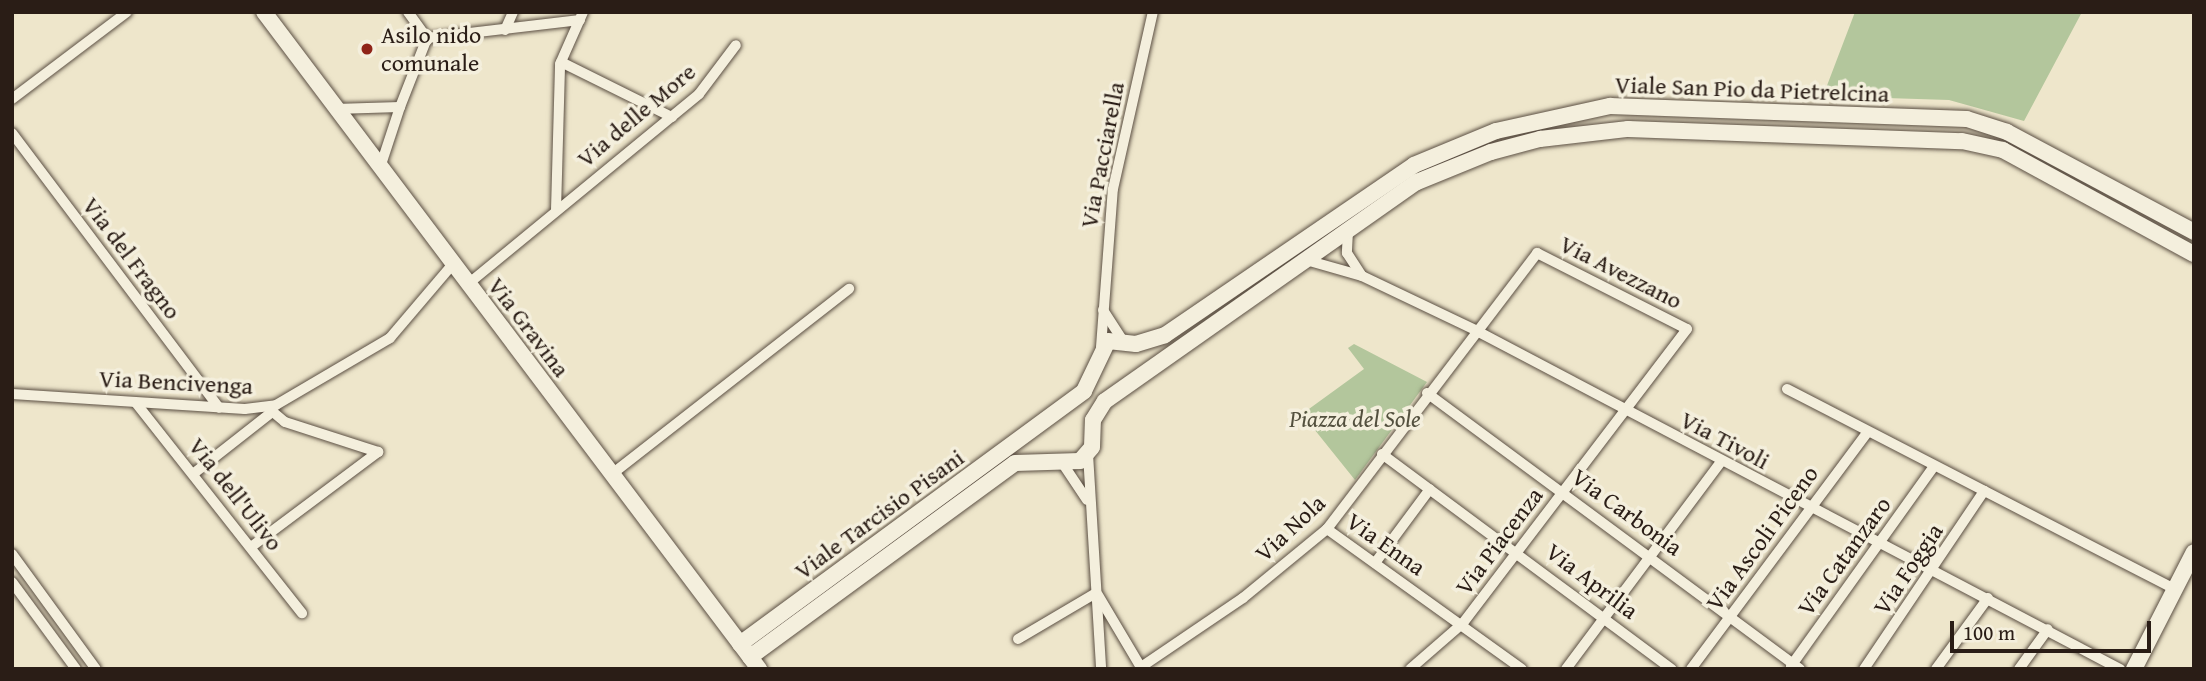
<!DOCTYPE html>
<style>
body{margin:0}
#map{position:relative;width:2206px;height:681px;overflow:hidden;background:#eee6cb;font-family:"Gentium Book Plus",serif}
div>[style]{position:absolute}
.green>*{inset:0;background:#b3c69c}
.roads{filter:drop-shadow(0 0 2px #5b4f43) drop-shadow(0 0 2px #5b4f43)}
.street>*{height:10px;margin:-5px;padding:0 5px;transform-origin:5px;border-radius:5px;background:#f4efdd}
.secondary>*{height:16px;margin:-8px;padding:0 8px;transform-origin:8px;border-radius:8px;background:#f4efdd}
.dots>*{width:19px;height:19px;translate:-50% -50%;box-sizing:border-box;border:4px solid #f4efdd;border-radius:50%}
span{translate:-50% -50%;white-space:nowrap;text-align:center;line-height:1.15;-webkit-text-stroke:7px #f4efdd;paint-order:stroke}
.poi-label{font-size:24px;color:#2a1d16}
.left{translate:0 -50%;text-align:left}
.street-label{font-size:24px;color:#2a1d16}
.park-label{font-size:24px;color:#53503e;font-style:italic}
.frame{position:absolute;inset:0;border:14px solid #2a1d16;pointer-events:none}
.scale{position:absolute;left:1950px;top:621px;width:201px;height:32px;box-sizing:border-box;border:4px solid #2a1d16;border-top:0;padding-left:9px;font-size:21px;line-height:24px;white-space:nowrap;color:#2a1d16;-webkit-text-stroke:5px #f4efdd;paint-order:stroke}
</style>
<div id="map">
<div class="green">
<div style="clip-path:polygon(1855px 12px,2082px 12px,2024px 121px,1949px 100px,1823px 96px)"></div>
<div style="clip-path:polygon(1354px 344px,1427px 382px,1355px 480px,1302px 414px,1364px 369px,1348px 348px)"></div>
</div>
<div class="roads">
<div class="street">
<div style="left:408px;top:12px;width:32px;rotate:54deg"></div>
<div style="left:505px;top:30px;width:20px;rotate:-66deg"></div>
<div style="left:561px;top:62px;width:124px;rotate:26.4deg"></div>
<div style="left:12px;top:99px;width:144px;rotate:-37.1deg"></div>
<div style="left:400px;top:107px;width:74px;rotate:-68.6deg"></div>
<div style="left:427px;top:38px;width:154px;rotate:-6.7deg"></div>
<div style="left:335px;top:109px;width:65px;rotate:-1.8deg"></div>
<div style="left:400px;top:107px;width:64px;rotate:108.2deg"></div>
<div style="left:12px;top:133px;width:344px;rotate:53deg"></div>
<div style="left:556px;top:210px;width:146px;rotate:-88.4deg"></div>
<div style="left:560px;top:64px;width:57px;rotate:-66.1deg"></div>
<div style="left:1348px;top:231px;width:22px;rotate:93deg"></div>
<div style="left:1347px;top:253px;width:27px;rotate:57deg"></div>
<div style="left:1306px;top:260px;width:58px;rotate:15.9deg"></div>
<div style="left:1362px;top:276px;width:125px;rotate:25.5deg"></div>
<div style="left:1475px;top:330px;width:729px;rotate:27.73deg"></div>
<div style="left:468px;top:284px;width:299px;rotate:-39.4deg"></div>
<div style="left:699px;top:94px;width:61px;rotate:-52.9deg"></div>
<div style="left:1103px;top:310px;width:35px;rotate:57deg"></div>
<div style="left:1101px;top:347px;width:158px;rotate:-85.7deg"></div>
<div style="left:1113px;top:189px;width:181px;rotate:-77.3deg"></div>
<div style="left:1787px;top:389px;width:437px;rotate:27.3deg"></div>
<div style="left:1427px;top:393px;width:464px;rotate:36.5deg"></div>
<div style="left:12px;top:394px;width:233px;rotate:3.7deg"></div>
<div style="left:245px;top:409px;width:31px;rotate:-7deg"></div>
<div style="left:276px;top:405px;width:132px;rotate:-30.4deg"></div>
<div style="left:390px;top:338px;width:97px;rotate:-49.6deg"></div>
<div style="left:136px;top:403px;width:268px;rotate:51.7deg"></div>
<div style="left:267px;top:407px;width:23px;rotate:40deg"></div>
<div style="left:285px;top:422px;width:98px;rotate:17.9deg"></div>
<div style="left:1088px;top:454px;width:215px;rotate:86.5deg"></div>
<div style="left:1382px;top:454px;width:361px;rotate:36.6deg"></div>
<div style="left:1063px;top:464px;width:43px;rotate:56.3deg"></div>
<div style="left:193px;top:474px;width:100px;rotate:-38.1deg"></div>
<div style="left:612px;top:474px;width:301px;rotate:-38deg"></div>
<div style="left:1327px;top:529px;width:240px;rotate:35.7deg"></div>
<div style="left:251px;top:547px;width:159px;rotate:-36.8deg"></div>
<div style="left:12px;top:554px;width:142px;rotate:53.9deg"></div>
<div style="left:1375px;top:563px;width:92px;rotate:-53.4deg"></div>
<div style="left:12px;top:582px;width:108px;rotate:53.7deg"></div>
<div style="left:1098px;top:595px;width:86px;rotate:59.3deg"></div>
<div style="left:1018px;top:639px;width:91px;rotate:-30.5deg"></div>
<div style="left:1791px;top:666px;width:244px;rotate:-54.4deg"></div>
<div style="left:1141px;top:667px;width:123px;rotate:-34.1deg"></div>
<div style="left:1243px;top:598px;width:109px;rotate:-39.4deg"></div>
<div style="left:1327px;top:529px;width:347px;rotate:-52.7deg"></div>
<div style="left:1537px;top:253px;width:168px;rotate:26.9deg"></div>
<div style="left:1687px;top:329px;width:370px;rotate:127.3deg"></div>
<div style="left:1463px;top:623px;width:70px;rotate:139deg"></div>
<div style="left:1566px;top:669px;width:259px;rotate:-53.2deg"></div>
<div style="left:1691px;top:669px;width:294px;rotate:-53.3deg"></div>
<div style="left:1864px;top:669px;width:215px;rotate:-56deg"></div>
<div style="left:1936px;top:669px;width:88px;rotate:-53.8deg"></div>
<div style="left:2019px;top:669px;width:49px;rotate:-54.1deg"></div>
</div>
<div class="secondary">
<div style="left:264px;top:12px;width:823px;rotate:53deg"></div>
<div style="left:740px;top:644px;width:427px;rotate:-36.3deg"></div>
<div style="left:1084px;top:391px;width:55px;rotate:-64.4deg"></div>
<div style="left:1108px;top:341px;width:28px;rotate:6deg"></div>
<div style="left:1136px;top:344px;width:30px;rotate:-17deg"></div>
<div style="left:1165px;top:335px;width:301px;rotate:-34.3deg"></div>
<div style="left:1414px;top:165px;width:89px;rotate:-22.5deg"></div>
<div style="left:1496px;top:131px;width:117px;rotate:-12.4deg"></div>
<div style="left:1610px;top:106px;width:357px;rotate:2.1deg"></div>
<div style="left:1967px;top:119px;width:42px;rotate:18deg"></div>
<div style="left:2007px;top:132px;width:212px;rotate:28.1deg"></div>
<div style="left:750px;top:657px;width:328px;rotate:-36.2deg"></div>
<div style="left:1015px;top:463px;width:65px;rotate:-1.8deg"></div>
<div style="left:1080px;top:461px;width:18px;rotate:-49deg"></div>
<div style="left:1092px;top:447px;width:27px;rotate:-88deg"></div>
<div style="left:1093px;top:420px;width:22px;rotate:-58deg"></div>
<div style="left:1105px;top:401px;width:381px;rotate:-35.1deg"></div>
<div style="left:1417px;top:182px;width:80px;rotate:-22.1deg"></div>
<div style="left:1491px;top:152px;width:51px;rotate:-14.9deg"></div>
<div style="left:1540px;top:139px;width:89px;rotate:-6.5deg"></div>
<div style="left:1628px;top:129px;width:334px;rotate:2.1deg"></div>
<div style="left:1962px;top:141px;width:42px;rotate:12.4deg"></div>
<div style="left:2003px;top:150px;width:217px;rotate:28.6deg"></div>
<div style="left:2134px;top:669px;width:131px;rotate:-62.9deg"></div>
</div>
</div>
<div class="dots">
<div style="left:367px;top:49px;background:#8f2418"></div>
</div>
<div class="poi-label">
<span class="left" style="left:381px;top:49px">Asilo nido<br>comunale</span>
</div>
<div class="street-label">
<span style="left:1752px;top:89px;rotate:2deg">Viale San Pio da Pietrelcina</span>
<span style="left:636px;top:115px;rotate:-40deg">Via delle More</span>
<span style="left:1102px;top:155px;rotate:-79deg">Via Pacciarella</span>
<span style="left:132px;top:258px;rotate:53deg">Via del Fragno</span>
<span style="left:1621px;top:272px;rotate:27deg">Via Avezzano</span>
<span style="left:529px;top:327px;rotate:53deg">Via Gravina</span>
<span style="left:176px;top:382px;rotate:3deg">Via Bencivenga</span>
<span style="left:1725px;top:440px;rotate:28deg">Via Tivoli</span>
<span style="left:236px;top:494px;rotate:52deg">Via dell'Ulivo</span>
<span style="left:1627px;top:512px;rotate:36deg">Via Carbonia</span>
<span style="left:879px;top:514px;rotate:-36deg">Viale Tarcisio Pisani</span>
<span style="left:1290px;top:528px;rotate:-43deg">Via Nola</span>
<span style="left:1762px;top:538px;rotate:-54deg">Via Ascoli Piceno</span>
<span style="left:1499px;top:541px;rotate:-53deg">Via Piacenza</span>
<span style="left:1386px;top:544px;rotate:35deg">Via Enna</span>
<span style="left:1844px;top:556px;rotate:-54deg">Via Catanzaro</span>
<span style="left:1908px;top:569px;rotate:-56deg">Via Foggia</span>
<span style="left:1592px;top:581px;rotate:37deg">Via Aprilia</span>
</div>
<div class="park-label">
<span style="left:1355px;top:419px">Piazza del Sole</span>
</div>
<div class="frame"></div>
<div class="scale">100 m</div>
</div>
